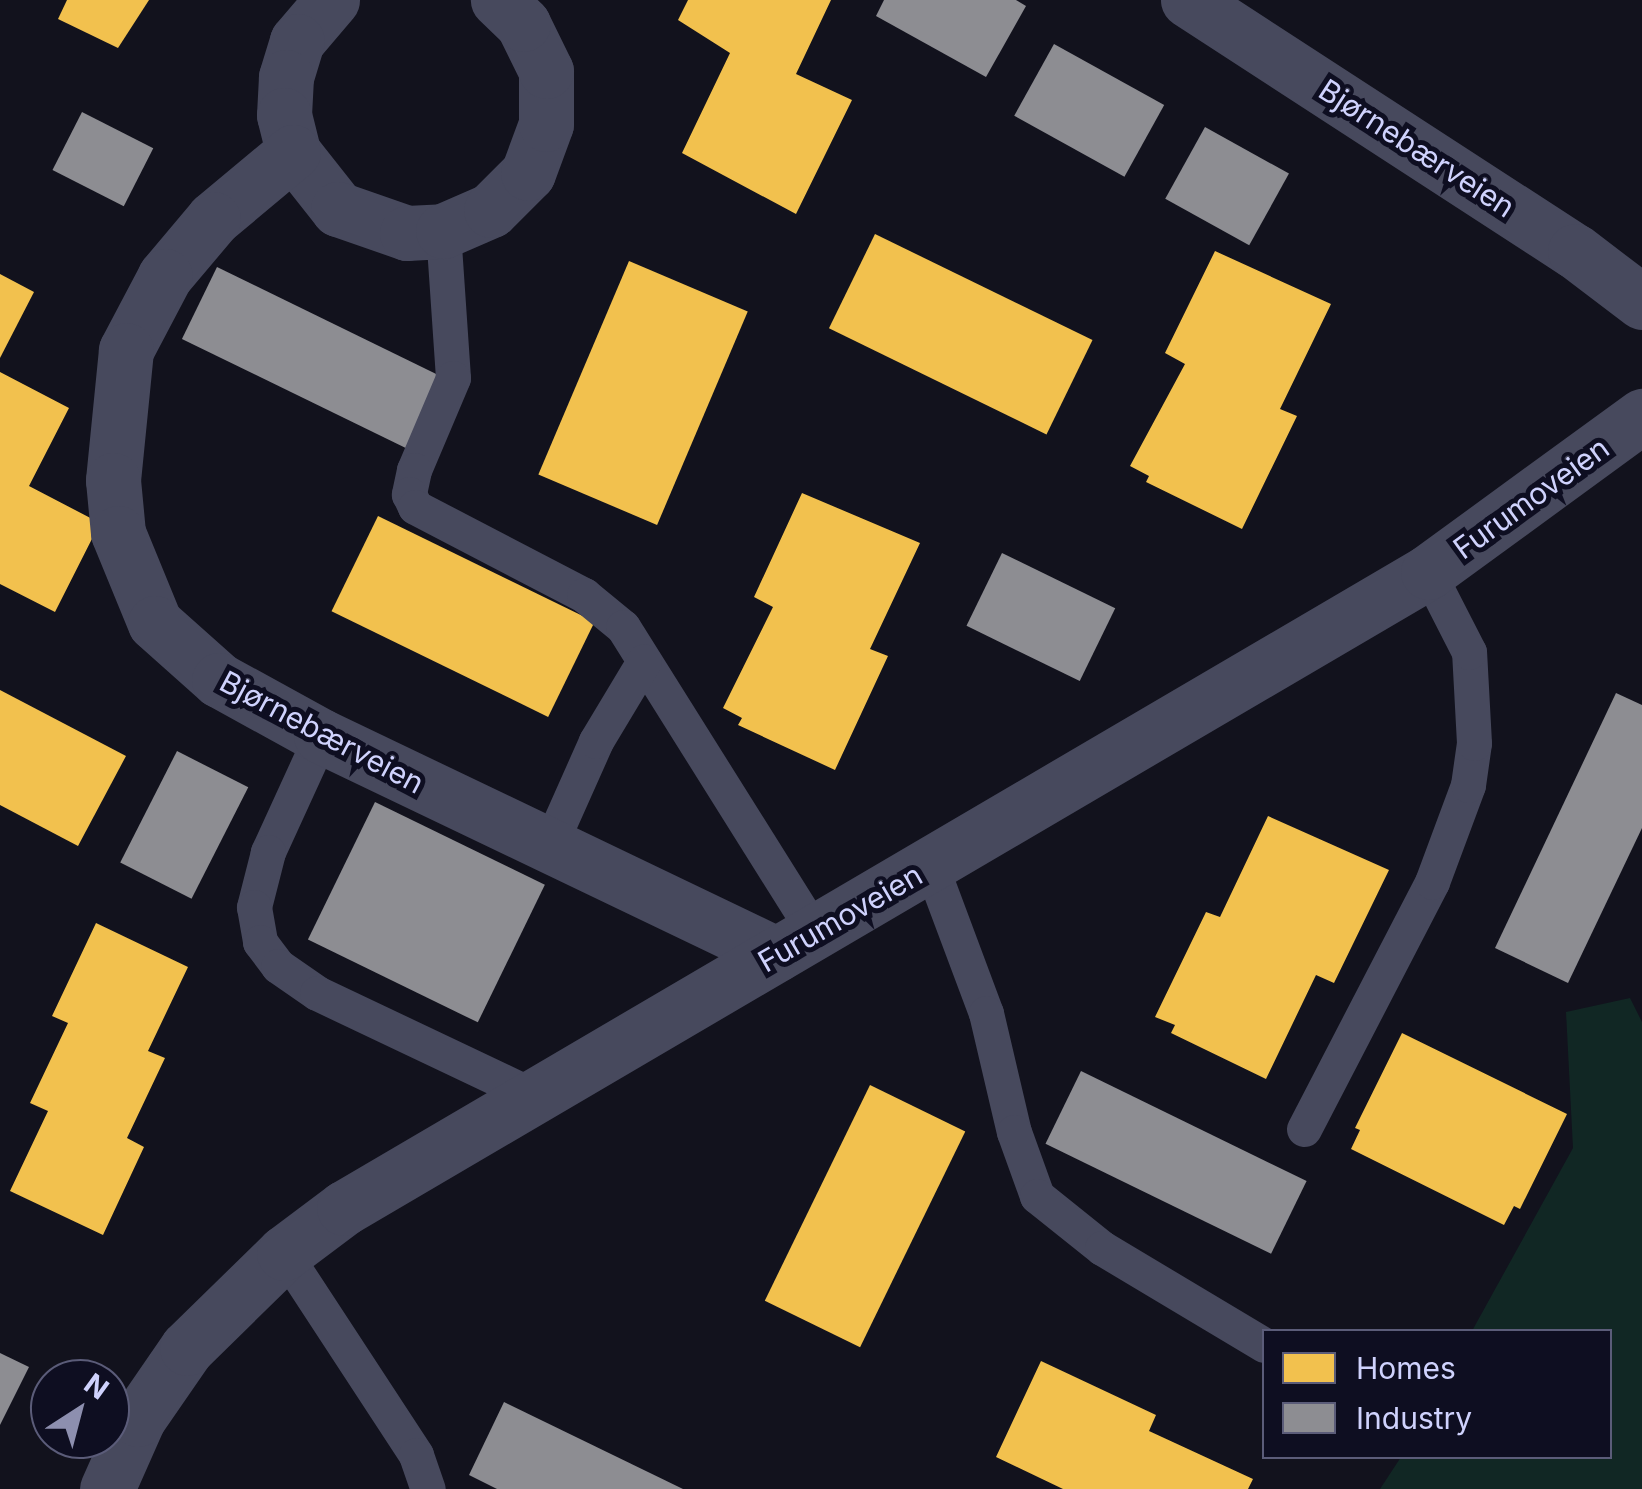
<!DOCTYPE html>
<meta charset="utf-8">
<style>
body{margin:0}
#map{position:relative;width:1642px;height:1489px;overflow:hidden;background:#12121d;font-family:Inter,sans-serif}
div>[style]{position:absolute}
.green>*{inset:0;background:#112724}
.homes>*{inset:0;background:#f2c14e;transform-origin:0 0}
.industry>*{inset:0;background:#8d8d92;transform-origin:0 0}
.lane>*{height:35px;margin:-17.5px;padding:0 17.5px;transform-origin:17.5px;border-radius:17.5px;background:#47495d}
.street>*{height:55px;margin:-27.5px;padding:0 27.5px;transform-origin:27.5px;border-radius:27.5px;background:#47495d}
span{translate:-50% -50%;white-space:nowrap;text-align:center;line-height:1.15;-webkit-text-stroke:10px #0e0e21;paint-order:stroke}
.street-label{font-size:30px;color:#cfd2fd}
.legend{position:absolute;left:1262px;top:1329px;width:350px;height:130px;box-sizing:border-box;background:#0e0e21;border:2px solid #5b5c79;margin:0;padding:12px 18px;list-style:none;font-size:30px;color:#cfd2fd}
.legend li{display:flex;align-items:center;gap:20px;height:50px}
.legend b{width:50px;border:2px solid #5b5c79}
.north{position:absolute;left:30px;top:1359px;width:100px;height:100px;box-sizing:border-box;background:#0e0e21;border:2px solid #5b5c79;border-radius:50%;rotate:36deg;font-size:28px;font-weight:700;line-height:40px;text-align:center;color:#cfd2fd}
.north::after{content:'';display:block;margin:auto;width:35px;height:45px;background:#8d8faf;clip-path:polygon(50% 0,100% 100%,50% 72%,0 100%)}
</style>
<div id="map">
<div class="green">
<div style="clip-path:polygon(1630px 998px,1642px 1022px,1642px 1489px,1380px 1489px,1401px 1457px,1610px 1456px,1610px 1332px,1472px 1331px,1573px 1148px,1566px 1012px)"></div>
</div>
<div class="homes">
<div style="clip-path:polygon(67px 0,149px 0,118px 48px,58px 19px)"></div>
<div style="clip-path:polygon(688px 0,831px 0,796px 74px,852px 100px,796px 214px,682px 153px,730px 53px,678px 20px)"></div>
<div style="left:875px;top:234px;width:242px;height:105px;rotate:26deg"></div>
<div style="clip-path:polygon(1215px 251px,1331px 304px,1280px 409px,1297px 416px,1242px 529px,1146px 482px,1149px 476px,1130px 466px,1185px 364px,1165px 353px)"></div>
<div style="left:629px;top:261px;width:129px;height:232px;rotate:23deg"></div>
<div style="clip-path:polygon(0 274px,34px 292px,0 358px)"></div>
<div style="clip-path:polygon(0 372px,69px 408px,29px 486px,100px 523px,55px 612px,0 584px)"></div>
<div style="clip-path:polygon(802px 493px,920px 543px,870px 649px,888px 656px,835px 770px,738px 725px,742px 718px,723px 708px,773px 607px,754px 597px)"></div>
<div style="left:378px;top:516px;width:241px;height:106px;rotate:26deg"></div>
<div style="clip-path:polygon(0 690px,126px 756px,78px 846px,0 805px)"></div>
<div style="clip-path:polygon(1268px 816px,1389px 870px,1334px 983px,1316px 975px,1266px 1079px,1171px 1033px,1175px 1025px,1155px 1017px,1206px 912px,1220px 917px)"></div>
<div style="clip-path:polygon(96px 923px,188px 967px,148px 1051px,165px 1058px,127px 1138px,144px 1147px,103px 1235px,10px 1191px,48px 1111px,30px 1103px,68px 1023px,52px 1016px)"></div>
<div style="clip-path:polygon(1402px 1033px,1567px 1114px,1520px 1209px,1514px 1206px,1504px 1225px,1351px 1149px,1360px 1130px,1355px 1128px)"></div>
<div style="left:870px;top:1085px;width:106px;height:240px;rotate:26deg"></div>
<div style="clip-path:polygon(1041px 1361px,1156px 1415px,1149px 1431px,1253px 1479px,1248px 1489px,1063px 1489px,996px 1457px)"></div>
</div>
<div class="industry">
<div style="clip-path:polygon(884px 0,1016px 0,1026px 6px,986px 77px,876px 16px)"></div>
<div style="left:1054px;top:44px;width:126px;height:82px;rotate:29deg"></div>
<div style="left:82px;top:112px;width:80px;height:65px;rotate:27deg"></div>
<div style="left:1205px;top:127px;width:96px;height:82px;rotate:29deg"></div>
<div style="left:217px;top:267px;width:249px;height:80px;rotate:26deg"></div>
<div style="left:1002px;top:553px;width:126px;height:81px;rotate:26deg"></div>
<div style="clip-path:polygon(1616px 693px,1642px 705px,1642px 828px,1568px 983px,1495px 948px)"></div>
<div style="left:177px;top:751px;width:80px;height:125px;rotate:27deg"></div>
<div style="left:375px;top:802px;width:189px;height:153px;rotate:26deg"></div>
<div style="left:1081px;top:1071px;width:251px;height:81px;rotate:26deg"></div>
<div style="clip-path:polygon(0 1353px,29px 1367px,0 1425px)"></div>
<div style="clip-path:polygon(504px 1402px,683px 1489px,497px 1489px,469px 1475px)"></div>
</div>
<div class="lane">
<div style="left:443px;top:231px;width:147px;rotate:86.1deg"></div>
<div style="left:453px;top:378px;width:100px;rotate:113deg"></div>
<div style="left:414px;top:470px;width:25px;rotate:102deg"></div>
<div style="left:409px;top:494px;width:14px;rotate:65deg"></div>
<div style="left:415px;top:507px;width:191px;rotate:27.5deg"></div>
<div style="left:584px;top:595px;width:50px;rotate:39.4deg"></div>
<div style="left:623px;top:627px;width:361px;rotate:57.9deg"></div>
<div style="left:321px;top:736px;width:128px;rotate:114.6deg"></div>
<div style="left:268px;top:852px;width:57px;rotate:104.3deg"></div>
<div style="left:254px;top:907px;width:36px;rotate:80deg"></div>
<div style="left:260px;top:942px;width:30px;rotate:53deg"></div>
<div style="left:278px;top:966px;width:47px;rotate:34.7deg"></div>
<div style="left:317px;top:993px;width:240px;rotate:25.4deg"></div>
<div style="left:548px;top:849px;width:118px;rotate:-66deg"></div>
<div style="left:596px;top:741px;width:93px;rotate:-59deg"></div>
<div style="left:931px;top:866px;width:157px;rotate:69.5deg"></div>
<div style="left:986px;top:1013px;width:122px;rotate:76.8deg"></div>
<div style="left:1014px;top:1132px;width:68px;rotate:70.2deg"></div>
<div style="left:1037px;top:1196px;width:83px;rotate:38.7deg"></div>
<div style="left:1102px;top:1248px;width:189px;rotate:30.9deg"></div>
<div style="left:1304px;top:1129px;width:278px;rotate:-62.6deg"></div>
<div style="left:1432px;top:882px;width:103px;rotate:-69.6deg"></div>
<div style="left:1468px;top:785px;width:42px;rotate:-81.9deg"></div>
<div style="left:1474px;top:743px;width:91px;rotate:-93.1deg"></div>
<div style="left:1469px;top:652px;width:90px;rotate:-117.1deg"></div>
<div style="left:284px;top:1253px;width:241px;rotate:56.8deg"></div>
<div style="left:416px;top:1455px;width:36px;rotate:71deg"></div>
</div>
<div class="street">
<div style="left:332px;top:0;width:54px;rotate:130.5deg"></div>
<div style="left:297px;top:41px;width:38px;rotate:107deg"></div>
<div style="left:286px;top:77px;width:38px;rotate:93deg"></div>
<div style="left:284px;top:115px;width:38px;rotate:76deg"></div>
<div style="left:293px;top:152px;width:73px;rotate:51.7deg"></div>
<div style="left:338px;top:209px;width:73px;rotate:19.2deg"></div>
<div style="left:407px;top:233px;width:36px;rotate:-3deg"></div>
<div style="left:443px;top:231px;width:52px;rotate:-23.6deg"></div>
<div style="left:491px;top:210px;width:52px;rotate:-45deg"></div>
<div style="left:528px;top:173px;width:52px;rotate:-69.8deg"></div>
<div style="left:546px;top:124px;width:53px;rotate:-90deg"></div>
<div style="left:546px;top:71px;width:52px;rotate:-116.1deg"></div>
<div style="left:523px;top:24px;width:35px;rotate:-136deg"></div>
<div style="left:1188px;top:0;width:461px;rotate:33deg"></div>
<div style="left:1575px;top:251px;width:84px;rotate:37.3deg"></div>
<div style="left:293px;top:152px;width:104px;rotate:140.1deg"></div>
<div style="left:213px;top:219px;width:75px;rotate:130.1deg"></div>
<div style="left:165px;top:276px;width:84px;rotate:117.8deg"></div>
<div style="left:126px;top:350px;width:131px;rotate:95.7deg"></div>
<div style="left:113px;top:480px;width:53px;rotate:84.6deg"></div>
<div style="left:118px;top:533px;width:97px;rotate:67.7deg"></div>
<div style="left:155px;top:623px;width:86px;rotate:41.7deg"></div>
<div style="left:219px;top:680px;width:116px;rotate:28.8deg"></div>
<div style="left:321px;top:736px;width:505px;rotate:25.6deg"></div>
<div style="left:107px;top:1489px;width:77px;rotate:-66.1deg"></div>
<div style="left:138px;top:1419px;width:86px;rotate:-55.4deg"></div>
<div style="left:187px;top:1348px;width:136px;rotate:-44.4deg"></div>
<div style="left:284px;top:1253px;width:75px;rotate:-36.9deg"></div>
<div style="left:344px;top:1208px;width:1257px;rotate:-30.4deg"></div>
<div style="left:1428px;top:572px;width:265px;rotate:-36.1deg"></div>
</div>
<div class="street-label">
<span style="left:1417px;top:148px;rotate:33deg">Bjørnebærveien</span>
<span style="left:1531px;top:498px;rotate:-36deg">Furumoveien</span>
<span style="left:322px;top:732px;rotate:28deg">Bjørnebærveien</span>
<span style="left:840px;top:918px;rotate:-30deg">Furumoveien</span>
</div>
<ul class="legend">
<li><b style="height:28px;background:#f2c14e"></b>Homes</li>
<li><b style="height:28px;background:#8d8d92"></b>Industry</li>
</ul>
<div class="north">N</div>
</div>
